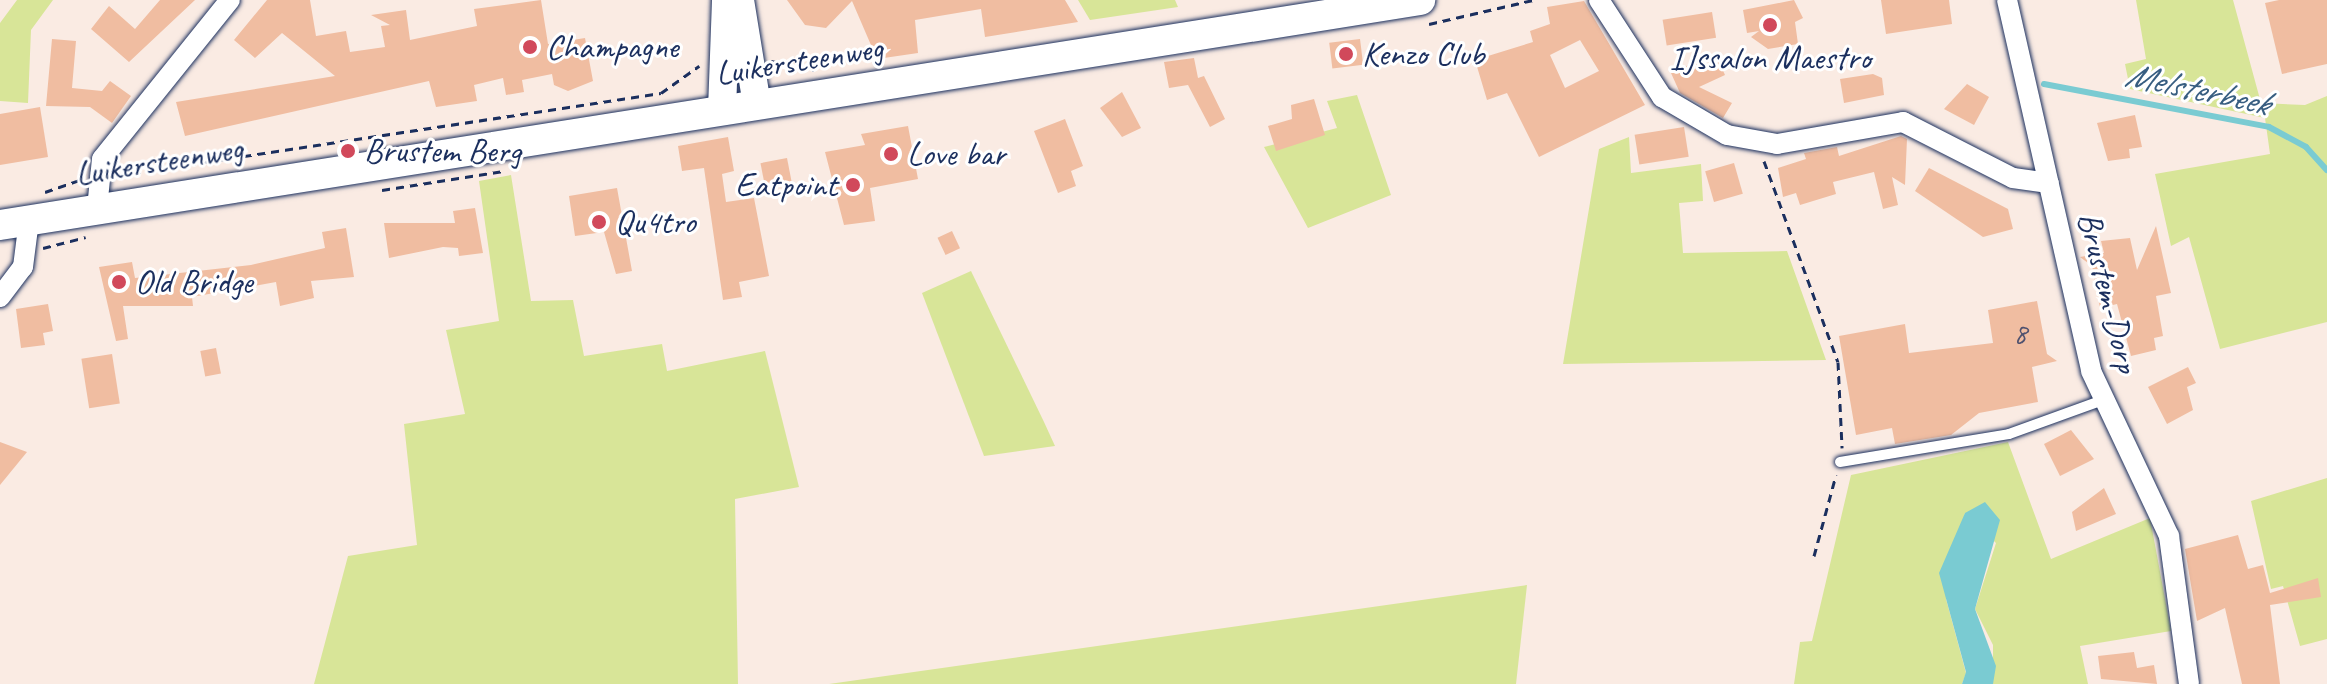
<!DOCTYPE html>
<style>
body{margin:0}
#map{position:relative;width:2327px;height:684px;overflow:hidden;background:#faebe3;font-family:Caveat,sans-serif}
div>[style]{position:absolute}
.green>*{inset:0;background:#d8e598}
.water>*{inset:0;background:#7acbd2}
.stream>*{height:6px;margin:-3px;padding:0 3px;transform-origin:3px;border-radius:3px;background:#7acbd2}
.building>*{inset:0;background:#f0bda1;transform-origin:0 0}
.path>*{height:3px;margin-top:-1.5px;transform-origin:0;background:repeating-linear-gradient(90deg,#1b2f5e 0 8px,transparent 0 14px)}
.roads{filter:drop-shadow(0 0 2px #1b2f5e) drop-shadow(0 0 2px #1b2f5e)}
.lane>*{height:10px;margin:-5px;padding:0 5px;transform-origin:5px;border-radius:5px;background:#fff}
.street>*{height:20px;margin:-10px;padding:0 10px;transform-origin:10px;border-radius:10px;background:#fff}
.secondary>*{height:28px;margin:-14px;padding:0 14px;transform-origin:14px;border-radius:14px;background:#fff}
.primary>*{height:30px;margin:-15px;padding:0 15px;transform-origin:15px;border-radius:15px;background:#fff}
.dots>*{width:22px;height:22px;translate:-50% -50%;box-sizing:border-box;border:4px solid #fff;border-radius:50%}
span{translate:-50% -50%;white-space:nowrap;text-align:center;line-height:1.15;-webkit-text-stroke:6px #fff;paint-order:stroke}
.number-label{font-size:30px;color:#50526f}
.number-label span{-webkit-text-stroke-width:0}
.poi-label{font-size:34px;color:#1b2f5e}
.left{translate:0 -50%;text-align:left}
.right{translate:-100% -50%;text-align:right}
.street-label{font-size:34px;color:#1b2f5e}
.water-label{font-size:36px;color:#385e81;font-style:italic}
</style>
<div id="map">
<div class="green">
<div style="clip-path:polygon(17px 0,53px 0,31px 30px,28px 103px,0 101px,0 23px)"></div>
<div style="clip-path:polygon(1078px 0,1175px 0,1178px 7px,1090px 20px)"></div>
<div style="clip-path:polygon(2136px 0,2233px 0,2261px 103px,2305px 105px,2327px 96px,2327px 322px,2220px 349px,2189px 237px,2171px 246px,2155px 174px,2270px 154px,2265px 118px,2130px 89px,2125px 64px,2146px 59px)"></div>
<div style="clip-path:polygon(1357px 95px,1391px 195px,1308px 228px,1264px 147px,1337px 128px,1327px 101px)"></div>
<div style="clip-path:polygon(1629px 137px,1631px 173px,1701px 164px,1703px 201px,1679px 203px,1683px 253px,1787px 251px,1826px 360px,1563px 364px,1599px 149px)"></div>
<div style="clip-path:polygon(511px 175px,531px 301px,573px 300px,584px 356px,662px 344px,667px 371px,765px 351px,799px 487px,735px 499px,738px 684px,314px 684px,348px 556px,417px 545px,404px 424px,465px 414px,446px 330px,499px 321px,479px 181px)"></div>
<div style="clip-path:polygon(971px 271px,1044px 422px,1055px 446px,984px 456px,922px 293px)"></div>
<div style="clip-path:polygon(2008px 442px,2051px 559px,2150px 518px,2171px 631px,2080px 646px,2088px 684px,1993px 684px,1993px 645px,1975px 609px,1996px 543px,1965px 513px,1946px 599px,1966px 673px,1962px 684px,1794px 684px,1800px 642px,1812px 641px,1851px 475px)"></div>
<div style="clip-path:polygon(2327px 478px,2327px 639px,2300px 646px,2283px 586px,2271px 589px,2251px 501px)"></div>
<div style="clip-path:polygon(1527px 585px,1516px 684px,829px 684px)"></div>
</div>
<div class="water">
<div style="clip-path:polygon(1985px 502px,2000px 520px,1975px 609px,1996px 666px,1993px 684px,1962px 684px,1966px 672px,1939px 573px,1965px 513px)"></div>
</div>
<div class="stream">
<div style="left:2044px;top:84px;width:229px;rotate:10.8deg"></div>
<div style="left:2269px;top:127px;width:42px;rotate:28.4deg"></div>
<div style="left:2306px;top:147px;width:31px;rotate:48deg"></div>
</div>
<div class="building">
<div style="clip-path:polygon(160px 0,195px 0,129px 62px,91px 29px,109px 6px,135px 29px)"></div>
<div style="clip-path:polygon(267px 0,310px 0,316px 36px,346px 31px,350px 52px,385px 47px,381px 26px,390px 25px,371px 15px,406px 10px,410px 40px,477px 26px,474px 9px,541px 0,548px 44px,585px 38px,593px 81px,568px 91px,554px 85px,552px 74px,522px 80px,524px 92px,506px 95px,503px 78px,474px 85px,477px 101px,436px 107px,429px 81px,185px 136px,176px 102px,335px 76px,282px 33px,255px 58px,234px 40px)"></div>
<div style="clip-path:polygon(787px 0,1065px 0,1078px 22px,985px 37px,981px 9px,915px 20px,918px 53px,877px 59px,852px 1px,826px 28px,805px 25px)"></div>
<div style="clip-path:polygon(1794px 0,1803px 18px,1795px 22px,1798px 44px,1768px 49px,1751px 37px,1759px 31px,1747px 33px,1743px 10px)"></div>
<div style="clip-path:polygon(1881px 0,1949px 0,1952px 24px,1886px 34px)"></div>
<div style="clip-path:polygon(2279px 0,2327px 0,2327px 64px,2282px 74px,2265px 3px)"></div>
<div style="clip-path:polygon(evenodd,1584px 1px,1645px 105px,1539px 157px,1507px 93px,1487px 100px,1475px 60px,1533px 42px,1530px 31px,1550px 24px,1547px 7px,1584px 1px,1580px 40px,1599px 71px,1565px 88px,1550px 55px,1580px 40px)"></div>
<div style="left:1712px;top:12px;width:26px;height:50px;rotate:81deg"></div>
<div style="clip-path:polygon(52px 39px,76px 41px,72px 88px,102px 91px,110px 81px,131px 96px,112px 123px,90px 107px,46px 106px)"></div>
<div style="left:1360px;top:39px;width:26px;height:31px;rotate:83deg"></div>
<div style="clip-path:polygon(1715px 53px,1725px 75px,1699px 87px,1732px 103px,1723px 118px,1680px 93px,1671px 73px)"></div>
<div style="clip-path:polygon(1194px 58px,1198px 78px,1204px 76px,1225px 119px,1210px 127px,1188px 85px,1169px 88px,1164px 62px)"></div>
<div style="clip-path:polygon(1873px 74px,1882px 78px,1884px 95px,1844px 103px,1840px 79px)"></div>
<div style="clip-path:polygon(1967px 84px,1989px 97px,1974px 125px,1944px 109px)"></div>
<div style="clip-path:polygon(1122px 92px,1141px 128px,1122px 137px,1100px 108px)"></div>
<div style="clip-path:polygon(1314px 99px,1325px 135px,1276px 151px,1268px 126px,1292px 119px,1291px 105px)"></div>
<div style="clip-path:polygon(40px 107px,48px 157px,0 165px,0 114px)"></div>
<div style="clip-path:polygon(2135px 115px,2142px 147px,2129px 149px,2130px 158px,2108px 161px,2097px 123px)"></div>
<div style="clip-path:polygon(1065px 119px,1083px 166px,1071px 171px,1076px 186px,1058px 193px,1034px 131px)"></div>
<div style="clip-path:polygon(908px 126px,918px 179px,870px 188px,875px 221px,844px 225px,825px 152px,865px 145px,861px 134px)"></div>
<div style="left:1684px;top:127px;width:30px;height:50px;rotate:81deg"></div>
<div style="clip-path:polygon(1901px 136px,1907px 139px,1905px 185px,1892px 177px,1898px 205px,1883px 209px,1874px 172px,1833px 182px,1836px 194px,1800px 205px,1796px 193px,1783px 197px,1778px 168px,1806px 159px,1804px 153px,1837px 147px,1839px 156px)"></div>
<div style="clip-path:polygon(728px 137px,734px 171px,722px 174px,726px 202px,754px 198px,769px 276px,739px 282px,742px 297px,723px 300px,704px 168px,682px 171px,678px 146px)"></div>
<div style="left:787px;top:158px;width:26px;height:27px;rotate:79deg"></div>
<div style="left:1734px;top:163px;width:32px;height:30px;rotate:74deg"></div>
<div style="clip-path:polygon(1929px 168px,2008px 209px,2013px 229px,1983px 237px,1915px 191px)"></div>
<div style="clip-path:polygon(617px 188px,632px 271px,616px 274px,604px 232px,575px 236px,569px 196px)"></div>
<div style="clip-path:polygon(475px 208px,483px 253px,459px 256px,458px 248px,443px 247px,389px 258px,384px 223px,455px 223px,453px 211px)"></div>
<div style="clip-path:polygon(2156px 226px,2171px 293px,2156px 296px,2163px 336px,2154px 338px,2156px 350px,2131px 356px,2117px 304px,2100px 308px,2092px 266px,2080px 257px,2104px 253px,2101px 241px,2130px 238px,2137px 270px)"></div>
<div style="clip-path:polygon(346px 228px,354px 277px,311px 281px,314px 298px,280px 306px,276px 282px,192px 297px,193px 306px,123px 306px,128px 339px,116px 341px,99px 267px,132px 262px,135px 278px,251px 265px,325px 248px,322px 232px)"></div>
<div style="left:952px;top:231px;width:19px;height:16px;rotate:65deg"></div>
<div style="clip-path:polygon(2037px 301px,2047px 354px,2057px 361px,2032px 367px,2038px 402px,1979px 413px,1951px 435px,1895px 444px,1892px 428px,1856px 435px,1839px 336px,1905px 324px,1909px 353px,1993px 343px,1988px 310px)"></div>
<div style="clip-path:polygon(48px 304px,53px 331px,43px 333px,45px 345px,21px 348px,16px 309px)"></div>
<div style="left:216px;top:348px;width:26px;height:16px;rotate:79deg"></div>
<div style="left:112px;top:354px;width:50px;height:31px;rotate:81deg"></div>
<div style="clip-path:polygon(2188px 367px,2196px 383px,2187px 387px,2193px 410px,2167px 424px,2148px 387px)"></div>
<div style="clip-path:polygon(2071px 430px,2094px 459px,2060px 476px,2044px 444px)"></div>
<div style="clip-path:polygon(0 442px,27px 452px,0 485px)"></div>
<div style="clip-path:polygon(2104px 488px,2116px 514px,2076px 531px,2072px 512px)"></div>
<div style="clip-path:polygon(2238px 535px,2248px 569px,2263px 565px,2270px 593px,2318px 578px,2321px 597px,2270px 605px,2280px 684px,2242px 684px,2225px 608px,2197px 621px,2185px 549px)"></div>
<div style="clip-path:polygon(2134px 652px,2137px 668px,2154px 665px,2157px 684px,2101px 679px,2098px 656px)"></div>
</div>
<div class="path">
<div style="left:1429px;top:24px;width:107px;rotate:-13deg"></div>
<div style="left:771px;top:61px;width:44px;rotate:11.8deg"></div>
<div style="left:1764px;top:161px;width:214px;rotate:69.8deg"></div>
<div style="left:1838px;top:362px;width:86px;rotate:87.3deg"></div>
<div style="left:119px;top:175px;width:548px;rotate:-8.6deg"></div>
<div style="left:661px;top:93px;width:47px;rotate:-35.4deg"></div>
<div style="left:382px;top:190px;width:123px;rotate:-8.9deg"></div>
<div style="left:45px;top:192px;width:37px;rotate:-19deg"></div>
<div style="left:43px;top:248px;width:44px;rotate:-14.3deg"></div>
<div style="left:1814px;top:556px;width:84px;rotate:-74.8deg"></div>
</div>
<div class="roads">
<div class="lane">
<div style="left:1840px;top:462px;width:171px;rotate:-9.4deg"></div>
<div style="left:2009px;top:434px;width:100px;rotate:-19.9deg"></div>
</div>
<div class="street">
<div style="left:1599px;top:0;width:116px;rotate:57deg"></div>
<div style="left:1662px;top:97px;width:75px;rotate:30.3deg"></div>
<div style="left:1727px;top:135px;width:51px;rotate:10.2deg"></div>
<div style="left:1777px;top:144px;width:128px;rotate:-9.9deg"></div>
<div style="left:1903px;top:122px;width:123px;rotate:27deg"></div>
<div style="left:2013px;top:178px;width:36px;rotate:8deg"></div>
<div style="left:2007px;top:0;width:380px;rotate:77.2deg"></div>
<div style="left:2091px;top:371px;width:183px;rotate:64.7deg"></div>
<div style="left:2169px;top:536px;width:149px;rotate:82.3deg"></div>
<div style="left:97px;top:209px;width:50px;rotate:-84.3deg"></div>
<div style="left:102px;top:159px;width:204px;rotate:-51.2deg"></div>
<div style="left:0;top:297px;width:38px;rotate:-53deg"></div>
<div style="left:23px;top:267px;width:47px;rotate:-82.7deg"></div>
</div>
<div class="secondary">
<div style="left:740px;top:0;width:106px;rotate:80.8deg"></div>
<div style="left:722px;top:110px;width:110px;rotate:-87.9deg"></div>
</div>
<div class="primary">
<div style="left:0;top:225px;width:1438px;rotate:-9deg"></div>
</div>
</div>
<div class="dots">
<div style="left:1770px;top:25px;background:#d1495b"></div>
<div style="left:530px;top:47px;background:#d1495b"></div>
<div style="left:1346px;top:54px;background:#d1495b"></div>
<div style="left:348px;top:151px;background:#d1495b"></div>
<div style="left:891px;top:154px;background:#d1495b"></div>
<div style="left:853px;top:185px;background:#d1495b"></div>
<div style="left:599px;top:222px;background:#d1495b"></div>
<div style="left:119px;top:282px;background:#d1495b"></div>
</div>
<div class="number-label">
<span style="left:2020px;top:333px">8</span>
</div>
<div class="poi-label">
<span class="left" style="left:546px;top:47px">Champagne</span>
<span class="left" style="left:1362px;top:54px">Kenzo Club</span>
<span style="left:1770px;top:58px">IJssalon Maestro</span>
<span class="left" style="left:364px;top:151px">Brustem Berg</span>
<span class="left" style="left:907px;top:154px">Love bar</span>
<span class="right" style="left:837px;top:185px">Eatpoint</span>
<span class="left" style="left:615px;top:222px">Qu4tro</span>
<span class="left" style="left:135px;top:282px">Old Bridge</span>
</div>
<div class="street-label">
<span style="left:799px;top:60px;rotate:-9deg">Luikersteenweg</span>
<span style="left:159px;top:161px;rotate:-9deg">Luikersteenweg</span>
<span style="left:2109px;top:292px;rotate:76deg">Brustem-Dorp</span>
</div>
<div class="water-label">
<span style="left:2197px;top:89px;rotate:12deg">Melsterbeek</span>
</div>
</div>
